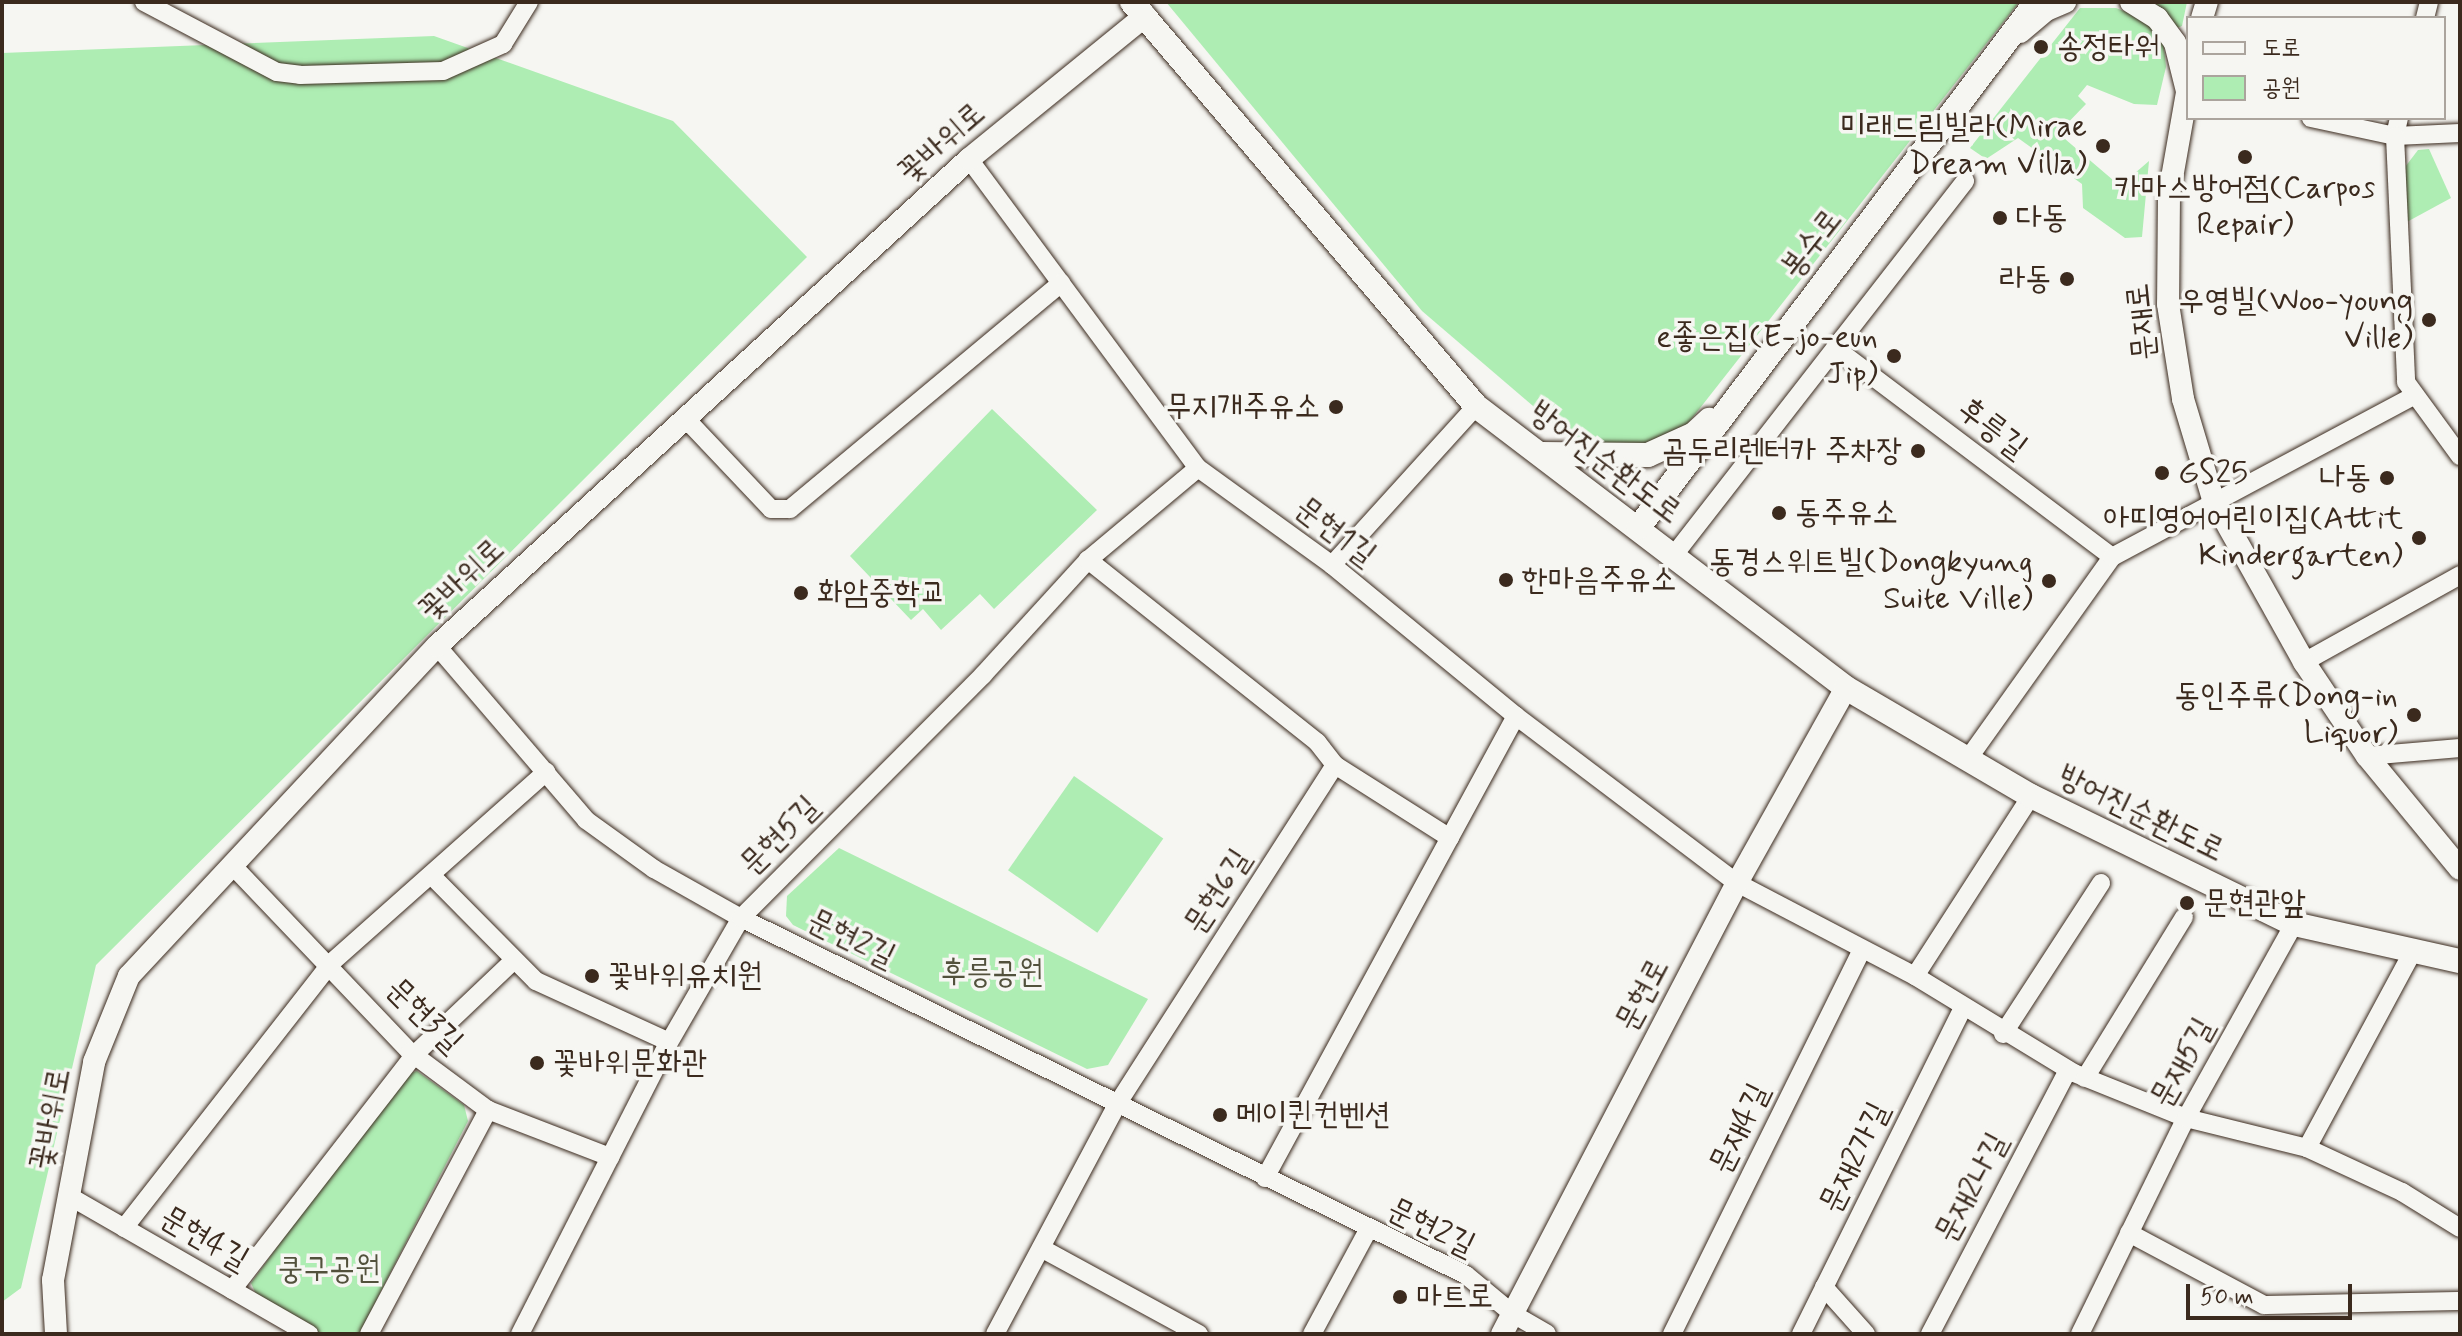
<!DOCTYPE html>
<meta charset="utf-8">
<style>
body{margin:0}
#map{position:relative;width:2462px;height:1336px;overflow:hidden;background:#f6f6f2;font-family:Mynerve,"Poor Story",sans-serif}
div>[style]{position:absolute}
.green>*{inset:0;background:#aeedb3;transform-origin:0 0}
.roads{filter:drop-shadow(0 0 2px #3b2a1e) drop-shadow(0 0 2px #3b2a1e)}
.minor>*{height:18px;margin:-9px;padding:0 9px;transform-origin:9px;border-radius:9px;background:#f6f6f2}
.tertiary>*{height:22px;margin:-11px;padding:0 11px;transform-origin:11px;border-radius:11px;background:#f6f6f2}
.secondary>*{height:24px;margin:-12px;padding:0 12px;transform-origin:12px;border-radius:12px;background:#f6f6f2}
.dots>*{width:22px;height:22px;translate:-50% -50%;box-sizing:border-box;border:4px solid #f6f6f2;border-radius:50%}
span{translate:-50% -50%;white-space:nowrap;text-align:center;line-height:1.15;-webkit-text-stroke:7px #f6f6f2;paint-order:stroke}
.poi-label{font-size:32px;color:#3b2a1e}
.left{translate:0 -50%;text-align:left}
.right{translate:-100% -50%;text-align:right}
.street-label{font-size:32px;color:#3b2a1e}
.park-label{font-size:32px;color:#52513c}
.frame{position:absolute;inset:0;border:4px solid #3b2a1e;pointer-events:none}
.legend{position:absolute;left:2186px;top:16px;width:260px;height:104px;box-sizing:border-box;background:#f6f6f2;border:2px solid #aba49d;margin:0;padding:10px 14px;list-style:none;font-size:24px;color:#3b2a1e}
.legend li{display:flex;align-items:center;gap:16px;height:40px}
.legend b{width:40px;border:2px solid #aba49d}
.scale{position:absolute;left:2186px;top:1284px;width:166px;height:36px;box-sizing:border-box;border:4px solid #3b2a1e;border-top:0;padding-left:10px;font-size:24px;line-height:28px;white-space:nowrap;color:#3b2a1e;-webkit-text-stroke:6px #f6f6f2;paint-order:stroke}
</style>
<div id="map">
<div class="green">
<div style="clip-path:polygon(1166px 2px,2019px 2px,1682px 431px,1632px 453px,1574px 441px,1422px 311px)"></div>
<div style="clip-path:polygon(2151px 2px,2187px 2px,2182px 26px,2177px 28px)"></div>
<div style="clip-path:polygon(2080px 8px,2116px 8px,2150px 21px,2163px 38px,2166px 67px,2157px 105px,2134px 104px,2087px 85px,2078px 96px,2086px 104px,2058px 133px,2120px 186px,2149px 161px,2142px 237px,2125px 238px,2083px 208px,2082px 184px,2018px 138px,1986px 159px,1970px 148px)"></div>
<div style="clip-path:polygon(434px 36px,673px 121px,807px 257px,96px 965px,21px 1288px,2px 1302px,2px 53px)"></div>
<div style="clip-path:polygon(2429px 149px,2451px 198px,2405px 223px,2402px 171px,2418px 150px)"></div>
<div style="clip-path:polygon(992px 409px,1097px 510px,994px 609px,980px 594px,941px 630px,923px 609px,911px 620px,850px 556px)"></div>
<div style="left:1074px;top:776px;width:109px;height:115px;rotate:35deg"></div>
<div style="clip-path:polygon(839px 848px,1148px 999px,1108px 1065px,1087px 1069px,793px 925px,786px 916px,787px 896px)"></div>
<div style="clip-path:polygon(417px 1071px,464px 1105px,468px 1121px,359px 1334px,320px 1334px,259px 1301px,251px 1283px,401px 1076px)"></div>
</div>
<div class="roads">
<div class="minor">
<div style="left:144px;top:2px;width:150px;rotate:27.8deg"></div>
<div style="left:277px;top:72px;width:23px;rotate:7deg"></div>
<div style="left:300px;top:75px;width:143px;rotate:-1.6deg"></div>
<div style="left:443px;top:71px;width:66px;rotate:-24.2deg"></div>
<div style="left:503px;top:44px;width:49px;rotate:-58.2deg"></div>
<div style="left:2425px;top:18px;width:16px;rotate:-76deg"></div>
<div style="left:2311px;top:118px;width:86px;rotate:12.1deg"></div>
<div style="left:2395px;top:136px;width:65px;rotate:-2.6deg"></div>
<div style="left:2399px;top:118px;width:18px;rotate:103deg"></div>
<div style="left:2395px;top:136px;width:246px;rotate:87.4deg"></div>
<div style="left:2406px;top:382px;width:92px;rotate:53.9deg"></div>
<div style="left:969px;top:159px;width:385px;rotate:53.5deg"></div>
<div style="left:1198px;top:468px;width:165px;rotate:35.9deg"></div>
<div style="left:1332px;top:565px;width:238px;rotate:39.4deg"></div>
<div style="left:1516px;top:716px;width:277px;rotate:37.1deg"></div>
<div style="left:1737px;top:883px;width:201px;rotate:27.6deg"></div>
<div style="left:1915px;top:976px;width:186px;rotate:31.4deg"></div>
<div style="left:2074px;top:1073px;width:121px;rotate:21.9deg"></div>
<div style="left:2186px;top:1118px;width:125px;rotate:13.9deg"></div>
<div style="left:2307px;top:1148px;width:105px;rotate:24.9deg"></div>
<div style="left:2402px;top:1192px;width:68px;rotate:31.8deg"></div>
<div style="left:1835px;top:348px;width:347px;rotate:37deg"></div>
<div style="left:686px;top:419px;width:124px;rotate:46.6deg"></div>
<div style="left:771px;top:509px;width:19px"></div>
<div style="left:790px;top:509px;width:353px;rotate:-39.8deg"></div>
<div style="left:1674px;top:555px;width:474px;rotate:-52.1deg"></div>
<div style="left:1332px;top:565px;width:215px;rotate:-47.8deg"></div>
<div style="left:437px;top:646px;width:229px;rotate:49.4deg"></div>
<div style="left:586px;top:820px;width:84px;rotate:35.8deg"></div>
<div style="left:654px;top:869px;width:100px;rotate:29.4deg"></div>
<div style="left:741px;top:918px;width:808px;rotate:26.22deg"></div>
<div style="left:1466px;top:1275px;width:61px;rotate:39.7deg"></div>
<div style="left:1513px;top:1314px;width:39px;rotate:30deg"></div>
<div style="left:2304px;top:662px;width:179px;rotate:-29.1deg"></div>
<div style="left:2367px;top:756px;width:93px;rotate:-4.9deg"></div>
<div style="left:1968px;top:759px;width:248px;rotate:-54.5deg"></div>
<div style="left:2112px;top:557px;width:341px;rotate:-28.1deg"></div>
<div style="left:1335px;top:765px;width:136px;rotate:32.4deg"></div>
<div style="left:232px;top:865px;width:258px;rotate:46.4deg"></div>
<div style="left:410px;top:1052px;width:97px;rotate:36.6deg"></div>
<div style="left:488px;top:1110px;width:131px;rotate:21.1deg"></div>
<div style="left:431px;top:875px;width:149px;rotate:45.3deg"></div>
<div style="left:536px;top:981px;width:146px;rotate:24.6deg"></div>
<div style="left:1915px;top:976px;width:214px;rotate:-57.2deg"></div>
<div style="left:2003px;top:1034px;width:180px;rotate:-57deg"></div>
<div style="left:2085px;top:1078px;width:189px;rotate:-58.4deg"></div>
<div style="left:2307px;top:1148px;width:224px;rotate:-61.7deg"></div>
<div style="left:1265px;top:1178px;width:526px;rotate:-61.49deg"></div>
<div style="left:69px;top:1196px;width:277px;rotate:29.9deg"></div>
<div style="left:124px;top:1228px;width:336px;rotate:-52deg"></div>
<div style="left:331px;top:963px;width:288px;rotate:-41.6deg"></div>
<div style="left:2129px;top:1233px;width:153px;rotate:28.1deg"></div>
<div style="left:2264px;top:1305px;width:196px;rotate:-1.2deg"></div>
<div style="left:1041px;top:1248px;width:180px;rotate:28.6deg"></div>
<div style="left:1824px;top:1287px;width:63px;rotate:48.2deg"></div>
<div style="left:232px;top:1290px;width:297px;rotate:-52.2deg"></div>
<div style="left:414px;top:1055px;width:138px;rotate:-43.5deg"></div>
<div style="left:369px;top:1334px;width:254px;rotate:-62deg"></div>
<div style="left:520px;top:1334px;width:323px;rotate:-63deg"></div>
<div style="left:667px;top:1046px;width:148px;rotate:-60deg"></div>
<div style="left:741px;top:918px;width:343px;rotate:-45.1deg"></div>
<div style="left:983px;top:675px;width:156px;rotate:-47.6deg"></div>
<div style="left:1088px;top:560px;width:143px;rotate:-39.9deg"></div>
<div style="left:995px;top:1334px;width:262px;rotate:-62deg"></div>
<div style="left:1118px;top:1103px;width:402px;rotate:-57.3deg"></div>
<div style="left:1335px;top:765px;width:29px;rotate:-128deg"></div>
<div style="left:1317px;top:742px;width:293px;rotate:-141.5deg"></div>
<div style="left:1312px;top:1334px;width:118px;rotate:-61.7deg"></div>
<div style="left:1672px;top:1334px;width:428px;rotate:-63.7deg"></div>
<div style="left:1801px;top:1334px;width:364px;rotate:-63.6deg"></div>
<div style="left:1930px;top:1334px;width:298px;rotate:-62.4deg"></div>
<div style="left:2080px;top:1334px;width:241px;rotate:-63.9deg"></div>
<div style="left:2186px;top:1118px;width:222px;rotate:-60.9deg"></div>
</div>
<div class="tertiary">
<div style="left:2131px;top:2px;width:31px;rotate:32deg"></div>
<div style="left:2157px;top:18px;width:31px;rotate:54deg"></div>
<div style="left:2175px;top:43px;width:49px;rotate:76deg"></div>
<div style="left:2202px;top:18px;width:17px;rotate:-73deg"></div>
<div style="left:2020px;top:32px;width:34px;rotate:-40deg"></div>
<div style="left:2046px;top:10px;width:21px;rotate:-23deg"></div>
<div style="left:2188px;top:87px;width:110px;rotate:100deg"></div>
<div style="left:2169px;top:195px;width:109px;rotate:90.5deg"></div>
<div style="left:2168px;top:304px;width:96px;rotate:81deg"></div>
<div style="left:2183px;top:399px;width:104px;rotate:73.3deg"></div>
<div style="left:2213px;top:499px;width:187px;rotate:60.8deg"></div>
<div style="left:2304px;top:662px;width:113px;rotate:56.2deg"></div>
<div style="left:2367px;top:756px;width:146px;rotate:50.5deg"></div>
<div style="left:56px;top:1334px;width:54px;rotate:-93.2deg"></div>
<div style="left:53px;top:1280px;width:222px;rotate:-79.3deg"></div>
<div style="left:94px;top:1062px;width:93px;rotate:-67.9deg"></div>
<div style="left:129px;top:976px;width:451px;rotate:-47deg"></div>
<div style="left:437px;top:646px;width:721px;rotate:-42.47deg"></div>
<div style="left:969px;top:159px;width:227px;rotate:-39.1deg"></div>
<div style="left:1502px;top:1334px;width:509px;rotate:-62.48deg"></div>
<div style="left:1737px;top:883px;width:223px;rotate:-60.8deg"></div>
</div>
<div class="secondary">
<div style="left:1132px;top:2px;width:531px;rotate:49.59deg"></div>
<div style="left:1476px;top:406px;width:465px;rotate:37.3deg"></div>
<div style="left:1846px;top:688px;width:214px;rotate:30.3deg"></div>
<div style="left:2031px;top:796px;width:292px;rotate:26deg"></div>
<div style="left:2294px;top:924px;width:170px;rotate:12.6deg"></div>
<div style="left:1541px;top:454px;width:107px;rotate:0.5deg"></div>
<div style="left:1648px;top:455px;width:51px;rotate:-24.5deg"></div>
<div style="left:1694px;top:434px;width:21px;rotate:-43deg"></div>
<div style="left:1639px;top:527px;width:658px;rotate:-52.9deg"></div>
</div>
</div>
<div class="dots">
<div style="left:2041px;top:47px;background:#3b2a1e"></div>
<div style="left:2103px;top:146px;background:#3b2a1e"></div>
<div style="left:2245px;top:157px;background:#3b2a1e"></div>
<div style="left:2000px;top:218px;background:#3b2a1e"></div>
<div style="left:2067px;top:279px;background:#3b2a1e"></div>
<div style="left:2429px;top:320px;background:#3b2a1e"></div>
<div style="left:1894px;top:356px;background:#3b2a1e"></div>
<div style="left:1336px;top:407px;background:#3b2a1e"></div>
<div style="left:1918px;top:451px;background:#3b2a1e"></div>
<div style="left:2162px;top:473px;background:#3b2a1e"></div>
<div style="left:2387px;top:478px;background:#3b2a1e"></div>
<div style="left:1779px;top:513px;background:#3b2a1e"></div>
<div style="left:2419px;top:538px;background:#3b2a1e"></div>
<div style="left:1506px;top:580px;background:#3b2a1e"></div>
<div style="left:2049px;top:581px;background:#3b2a1e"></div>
<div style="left:801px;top:593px;background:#3b2a1e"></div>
<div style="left:2414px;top:715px;background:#3b2a1e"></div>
<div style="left:2187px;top:903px;background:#3b2a1e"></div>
<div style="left:592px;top:976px;background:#3b2a1e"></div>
<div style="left:537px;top:1063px;background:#3b2a1e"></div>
<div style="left:1220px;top:1115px;background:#3b2a1e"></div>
<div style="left:1400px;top:1297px;background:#3b2a1e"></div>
</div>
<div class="poi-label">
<span class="left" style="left:2057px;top:47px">송정타워</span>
<span class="right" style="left:2087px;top:146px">미래드림빌라(Mirae<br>Dream Villa)</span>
<span style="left:2245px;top:207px">카마스방어점(Carpos<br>Repair)</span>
<span class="left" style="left:2016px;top:218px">다동</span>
<span class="right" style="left:2051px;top:279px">라동</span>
<span class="right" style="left:2413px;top:320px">우영빌(Woo-young<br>Ville)</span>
<span class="right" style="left:1878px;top:356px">e좋은집(E-jo-eun<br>Jip)</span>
<span class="right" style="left:1320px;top:407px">무지개주유소</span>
<span class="right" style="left:1902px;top:451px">곰두리렌터카 주차장</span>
<span class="left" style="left:2178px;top:473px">GS25</span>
<span class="right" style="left:2371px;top:478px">나동</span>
<span class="left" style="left:1795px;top:513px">동주유소</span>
<span class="right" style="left:2403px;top:538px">아띠영어어린이집(Attit<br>Kindergarten)</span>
<span class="right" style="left:2033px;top:581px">동경스위트빌(Dongkyung<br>Suite Ville)</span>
<span class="left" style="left:1522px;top:580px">한마음주유소</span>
<span class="left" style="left:817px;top:593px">화암중학교</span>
<span class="right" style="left:2398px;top:715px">동인주류(Dong-in<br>Liquor)</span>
<span class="left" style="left:2203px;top:903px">문현관앞</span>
<span class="left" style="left:608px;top:976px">꽃바위유치원</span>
<span class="left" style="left:553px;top:1063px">꽃바위문화관</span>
<span class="left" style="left:1236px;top:1115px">메이퀸컨벤션</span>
<span class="left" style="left:1416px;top:1297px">마트로</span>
</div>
<div class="street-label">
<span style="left:942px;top:143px;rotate:-41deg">꽃바위로</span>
<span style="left:1812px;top:244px;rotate:-52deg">봉수로</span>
<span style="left:2142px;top:322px;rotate:-96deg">문재로</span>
<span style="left:1992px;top:429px;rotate:37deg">후릉길</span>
<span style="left:1605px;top:463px;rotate:37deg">방어진순환도로</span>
<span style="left:1335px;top:532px;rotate:37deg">문현1길</span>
<span style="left:462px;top:580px;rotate:-43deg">꽃바위로</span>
<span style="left:2141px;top:814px;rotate:26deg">방어진순환도로</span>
<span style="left:780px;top:836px;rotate:-45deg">문현5길</span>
<span style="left:1218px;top:892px;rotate:-57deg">문현6길</span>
<span style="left:851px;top:939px;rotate:26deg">문현2길</span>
<span style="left:1643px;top:995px;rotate:-62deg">문현로</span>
<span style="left:424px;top:1016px;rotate:44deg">문현3길</span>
<span style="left:2183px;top:1063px;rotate:-61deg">문재5길</span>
<span style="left:51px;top:1119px;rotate:-79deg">꽃바위로</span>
<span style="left:1740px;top:1129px;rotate:-64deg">문재4길</span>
<span style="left:1855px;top:1158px;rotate:-64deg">문재2가길</span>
<span style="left:1972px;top:1188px;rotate:-62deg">문재2나길</span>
<span style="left:1431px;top:1228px;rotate:26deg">문현2길</span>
<span style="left:204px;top:1239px;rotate:30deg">문현4길</span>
</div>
<div class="park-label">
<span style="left:992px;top:973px">후릉공원</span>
<span style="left:329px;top:1269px">쿵구공원</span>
</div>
<div class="frame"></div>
<ul class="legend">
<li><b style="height:10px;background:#f6f6f2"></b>도로</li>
<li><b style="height:22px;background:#aeedb3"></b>공원</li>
</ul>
<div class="scale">50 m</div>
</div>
